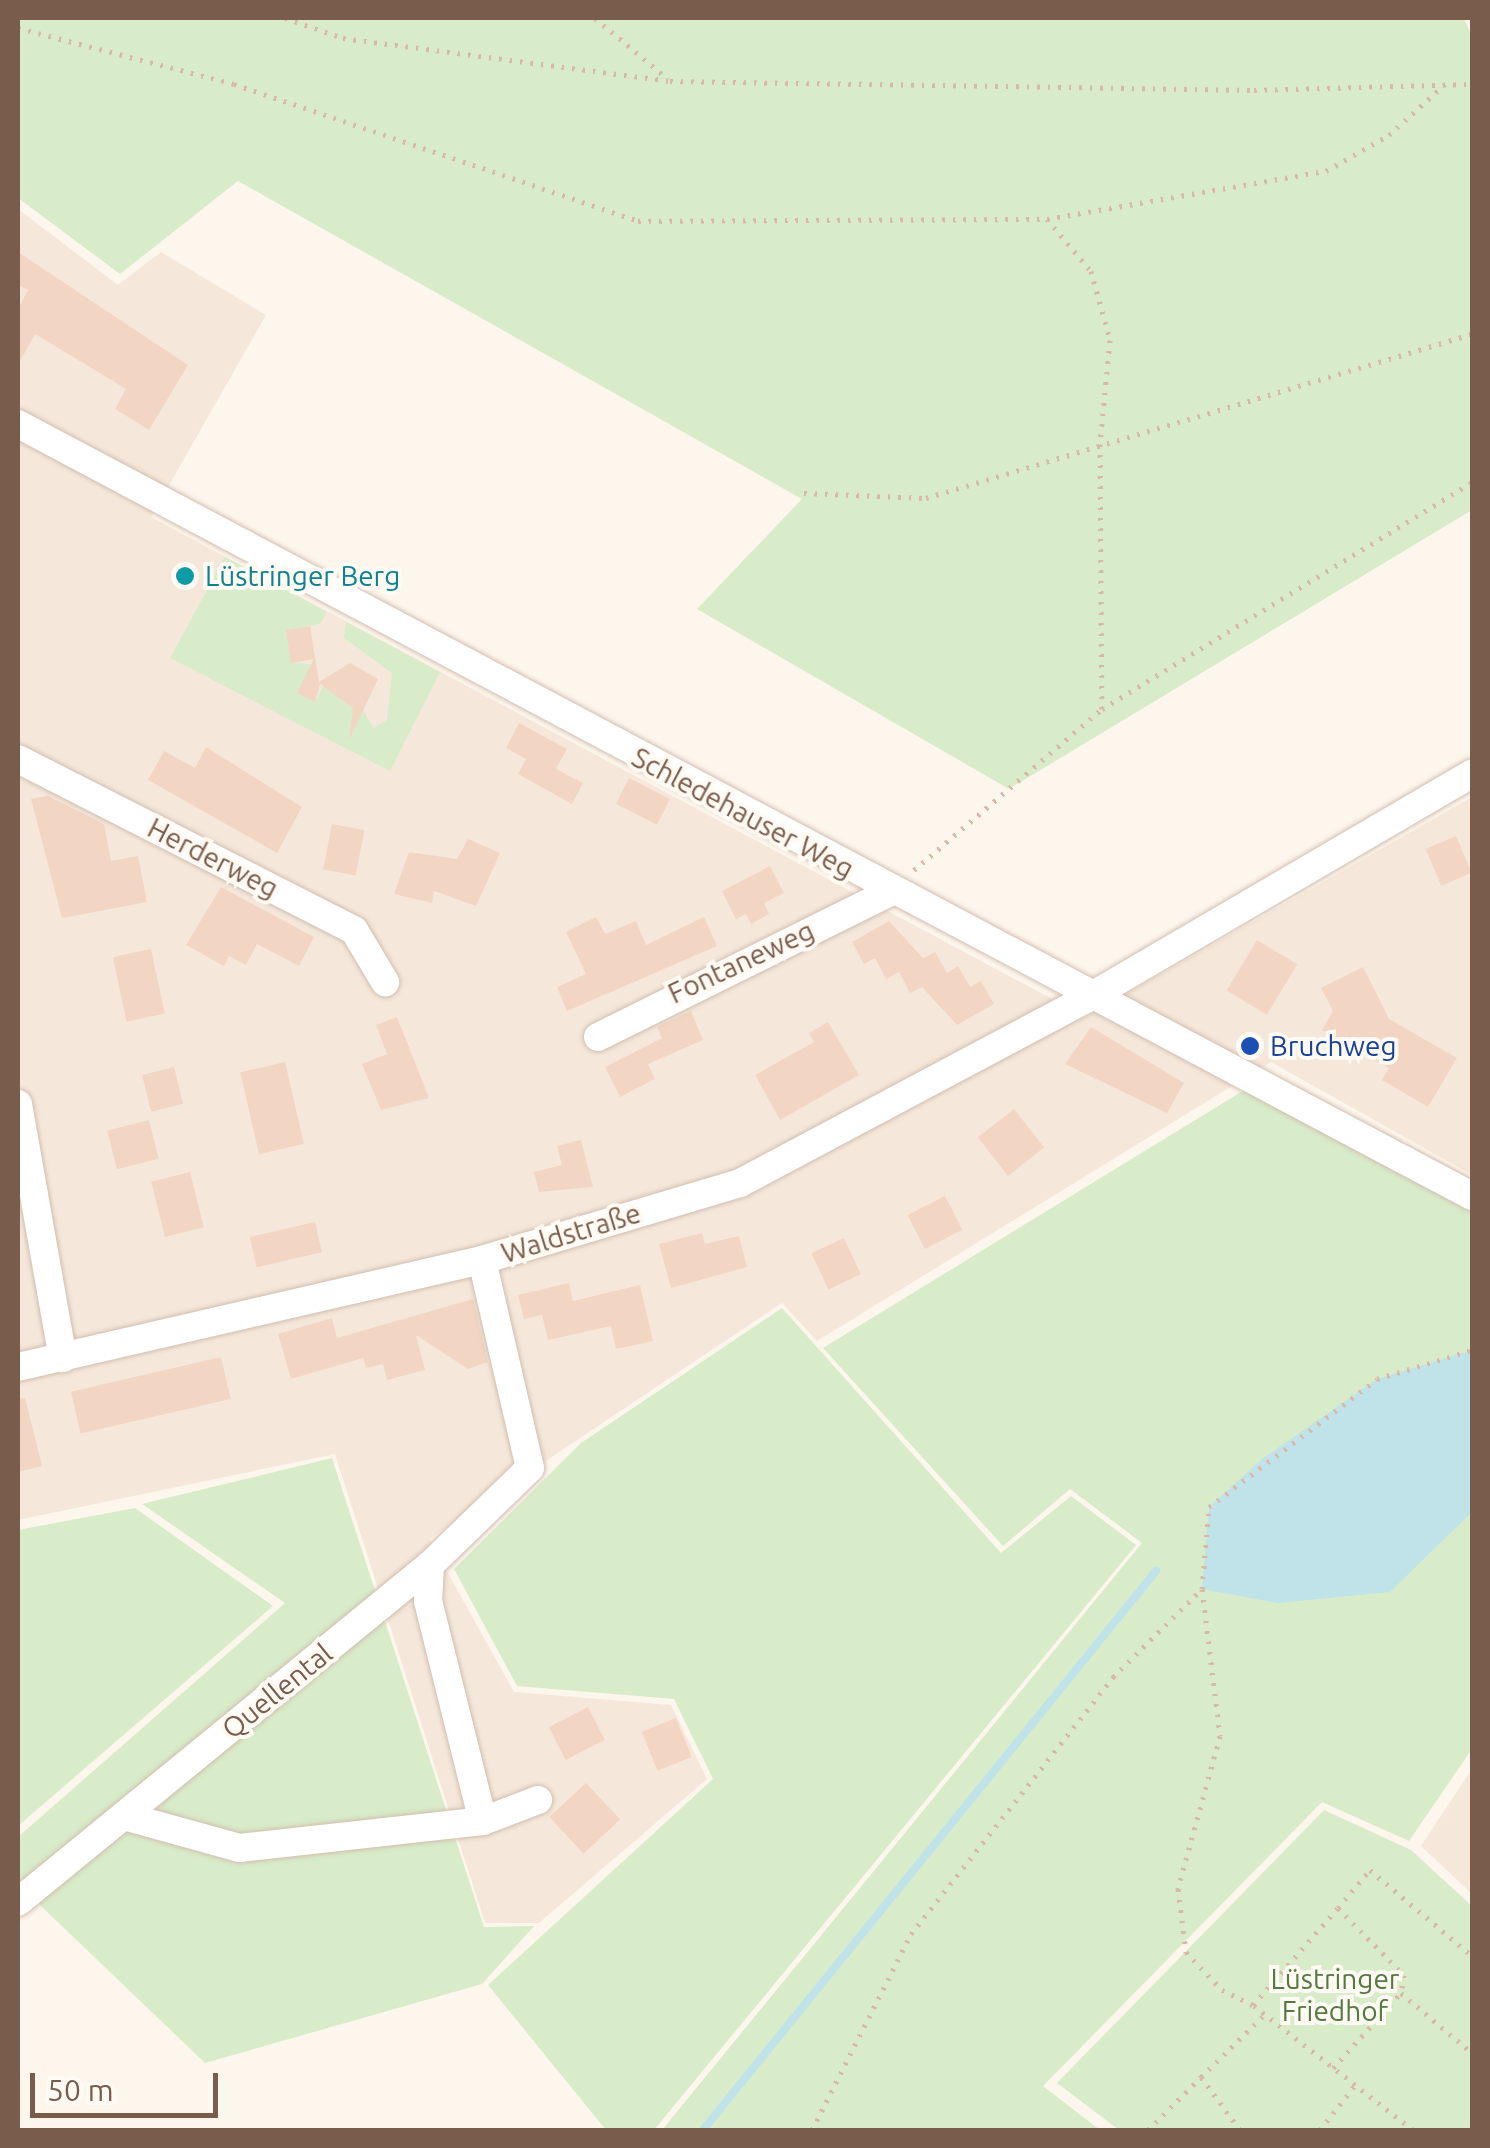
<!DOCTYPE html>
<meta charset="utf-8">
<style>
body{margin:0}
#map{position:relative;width:1490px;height:2148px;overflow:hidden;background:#fdf6ec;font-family:Ubuntu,sans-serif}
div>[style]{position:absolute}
.residential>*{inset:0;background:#f5e8da}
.green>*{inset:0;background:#d8ecc9}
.water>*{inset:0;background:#bfe3e8}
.stream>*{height:8px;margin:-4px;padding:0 4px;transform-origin:4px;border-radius:4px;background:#bfe3e8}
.building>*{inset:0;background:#f3d5c3;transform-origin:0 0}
.path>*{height:5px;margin-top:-2.5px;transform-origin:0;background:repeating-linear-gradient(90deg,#d9b8a5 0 2.5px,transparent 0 10.5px)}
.roads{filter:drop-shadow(0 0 2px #d1beb0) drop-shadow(0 0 2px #d1beb0)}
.minor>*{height:28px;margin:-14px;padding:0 14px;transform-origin:14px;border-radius:14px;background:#fff}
.dots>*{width:28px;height:28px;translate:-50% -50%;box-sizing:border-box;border:5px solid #fffaf3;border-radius:50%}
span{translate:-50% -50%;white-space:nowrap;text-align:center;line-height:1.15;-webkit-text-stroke:8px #fffaf3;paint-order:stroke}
.culture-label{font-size:28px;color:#0d838f}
.left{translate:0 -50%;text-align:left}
.street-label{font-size:28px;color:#7a5c4d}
.transit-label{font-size:28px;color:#164399}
.park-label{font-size:28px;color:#537a41}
.frame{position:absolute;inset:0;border:20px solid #7a5c4d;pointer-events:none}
.scale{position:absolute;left:30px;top:2073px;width:188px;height:45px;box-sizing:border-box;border:5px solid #7a5c4d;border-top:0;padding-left:12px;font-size:30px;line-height:35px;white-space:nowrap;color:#7a5c4d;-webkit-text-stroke:8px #fffaf3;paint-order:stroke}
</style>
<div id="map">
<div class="residential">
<div style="clip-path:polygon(18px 209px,118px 285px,161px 252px,266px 315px,151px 517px,1086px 1017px,1472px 797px,1472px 1175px,1271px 1062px,817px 1341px,782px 1303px,429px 1539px,514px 1692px,671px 1705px,707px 1779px,539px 1923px,485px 1923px,335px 1454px,18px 1520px)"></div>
<div style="clip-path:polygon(1472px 1769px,1472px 1894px,1421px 1846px)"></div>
</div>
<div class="green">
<div style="clip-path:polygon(18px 18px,1464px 18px,1472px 37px,1472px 510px,1009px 789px,697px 609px,802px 499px,238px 181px,120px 274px,18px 198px)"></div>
<div style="clip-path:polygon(225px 557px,327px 612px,321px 623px,286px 631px,291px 662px,317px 665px,298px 693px,315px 702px,324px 685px,361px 707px,374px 728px,387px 720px,392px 673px,344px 638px,346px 622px,440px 672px,390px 771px,170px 658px)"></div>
<div style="clip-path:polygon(1259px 1081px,1472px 1196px,1472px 1749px,1409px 1841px,1322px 1802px,1043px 2086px,1100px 2130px,662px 2130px,1142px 1543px,1070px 1489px,1003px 1546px,823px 1348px)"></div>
<div style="clip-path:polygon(782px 1308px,1001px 1553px,1071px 1496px,1136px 1545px,654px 2130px,606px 2130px,488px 1985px,713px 1779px,674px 1699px,517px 1686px,454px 1569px,581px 1443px)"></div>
<div style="clip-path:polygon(332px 1458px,484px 1927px,534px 1926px,482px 1984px,205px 2063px,18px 1884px,18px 1837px,285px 1603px,142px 1504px)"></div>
<div style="clip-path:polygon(135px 1508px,273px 1606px,18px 1826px,18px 1530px)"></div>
<div style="clip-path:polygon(1324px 1810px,1411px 1850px,1472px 1906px,1472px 2130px,1119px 2130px,1057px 2083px)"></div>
</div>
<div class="water">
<div style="clip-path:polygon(1472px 1350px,1472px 1512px,1390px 1592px,1278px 1603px,1202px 1589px,1209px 1507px,1262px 1459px,1377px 1379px)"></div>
</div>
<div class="stream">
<div style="left:703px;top:2130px;width:720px;rotate:-50.98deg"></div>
</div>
<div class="building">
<div style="clip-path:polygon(18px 252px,188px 365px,149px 430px,115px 409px,126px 389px,35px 334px,18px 365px,18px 309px,28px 290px,18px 285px)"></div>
<div style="clip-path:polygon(310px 626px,319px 682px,350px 663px,378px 679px,349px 740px,353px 708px,320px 684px,315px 702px,297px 693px,314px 659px,291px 663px,286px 630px)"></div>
<div style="clip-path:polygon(519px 723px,567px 749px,556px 769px,583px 783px,572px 804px,518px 774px,526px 759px,506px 748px)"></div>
<div style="clip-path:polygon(206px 747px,302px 807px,277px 853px,148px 780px,164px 751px,195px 768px)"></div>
<div style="left:629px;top:778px;width:46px;height:29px;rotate:27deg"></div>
<div style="clip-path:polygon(48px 796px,104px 824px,111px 861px,138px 856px,147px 902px,62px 918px,31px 799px)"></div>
<div style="left:332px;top:824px;width:33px;height:46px;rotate:11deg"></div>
<div style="left:1456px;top:836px;width:40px;height:33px;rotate:67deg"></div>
<div style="clip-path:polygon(468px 839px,500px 853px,476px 906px,434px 891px,432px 903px,394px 894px,409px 852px,457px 859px)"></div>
<div style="clip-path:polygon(770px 866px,784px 893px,764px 903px,769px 914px,751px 924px,746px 914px,736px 919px,722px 891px)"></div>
<div style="clip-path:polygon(221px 887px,314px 937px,299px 966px,257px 944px,246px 965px,229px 956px,224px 966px,186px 945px)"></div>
<div style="clip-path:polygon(596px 917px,605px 934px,636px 921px,646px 945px,704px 917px,717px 946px,567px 1011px,557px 987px,586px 974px,566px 932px)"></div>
<div style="clip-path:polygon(889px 921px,923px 958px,935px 952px,947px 973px,958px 966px,970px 987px,981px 981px,994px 1004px,957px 1025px,922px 987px,910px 993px,899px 972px,886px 979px,875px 958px,864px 964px,852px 942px)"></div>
<div style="left:1257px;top:940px;width:47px;height:59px;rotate:31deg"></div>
<div style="left:151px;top:949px;width:66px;height:39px;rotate:78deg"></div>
<div style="clip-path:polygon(1363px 967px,1389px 1019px,1457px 1058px,1428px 1107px,1382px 1080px,1389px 1068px,1322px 1030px,1333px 1011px,1321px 988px)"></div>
<div style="clip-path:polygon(691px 1011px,703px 1040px,648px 1064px,655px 1079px,620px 1097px,605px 1067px,662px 1038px,657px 1027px)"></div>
<div style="clip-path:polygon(397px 1017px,429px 1098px,381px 1110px,362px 1064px,387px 1054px,376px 1025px)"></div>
<div style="clip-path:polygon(828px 1022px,859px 1075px,780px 1120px,755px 1075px,814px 1042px,809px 1033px)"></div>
<div style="clip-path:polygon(1091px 1027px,1184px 1083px,1167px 1113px,1065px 1064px)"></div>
<div style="left:285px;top:1062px;width:84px;height:46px;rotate:77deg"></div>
<div style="left:174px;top:1067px;width:38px;height:33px;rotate:76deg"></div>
<div style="left:1014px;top:1109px;width:49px;height:46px;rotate:52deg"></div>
<div style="left:149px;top:1120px;width:40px;height:43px;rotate:76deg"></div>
<div style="clip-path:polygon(581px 1140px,593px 1187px,539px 1192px,534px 1172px,562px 1165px,557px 1146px)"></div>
<div style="left:190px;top:1172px;width:57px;height:40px;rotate:76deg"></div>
<div style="left:945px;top:1196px;width:38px;height:42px;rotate:63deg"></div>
<div style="left:315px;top:1222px;width:31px;height:67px;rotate:77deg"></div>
<div style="clip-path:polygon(702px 1233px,705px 1244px,739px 1236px,747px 1267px,671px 1288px,659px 1244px)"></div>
<div style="left:844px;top:1238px;width:40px;height:36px;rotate:65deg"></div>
<div style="clip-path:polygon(569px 1283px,573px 1301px,640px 1285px,653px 1341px,616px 1349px,611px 1326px,548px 1340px,542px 1315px,524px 1319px,518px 1295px)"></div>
<div style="clip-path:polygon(473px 1299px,488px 1362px,468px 1369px,416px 1335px,425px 1370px,387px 1380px,383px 1364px,366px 1368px,363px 1358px,291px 1379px,278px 1334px,332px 1318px,337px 1338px)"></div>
<div style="left:221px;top:1357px;width:43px;height:154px;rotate:77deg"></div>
<div style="clip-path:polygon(25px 1398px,42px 1466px,18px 1472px,18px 1399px)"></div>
<div style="left:588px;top:1707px;width:37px;height:44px;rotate:63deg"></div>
<div style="left:676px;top:1718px;width:42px;height:37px;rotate:68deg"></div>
<div style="left:586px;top:1783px;width:50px;height:50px;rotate:47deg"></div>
</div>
<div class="path">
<div style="left:285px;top:18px;width:61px;rotate:19deg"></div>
<div style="left:343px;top:38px;width:330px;rotate:7.5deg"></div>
<div style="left:670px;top:81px;width:584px;rotate:0.88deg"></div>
<div style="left:1254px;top:90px;width:218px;rotate:-1.6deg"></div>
<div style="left:595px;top:18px;width:95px;rotate:39.9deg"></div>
<div style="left:18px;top:28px;width:223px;rotate:14.5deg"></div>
<div style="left:234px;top:84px;width:427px;rotate:18.7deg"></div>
<div style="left:638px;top:221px;width:409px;rotate:-0.3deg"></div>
<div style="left:1047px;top:219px;width:283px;rotate:-9.8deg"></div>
<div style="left:1326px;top:171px;width:73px;rotate:-29.7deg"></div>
<div style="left:1389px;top:135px;width:76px;rotate:-42.3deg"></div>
<div style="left:1047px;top:219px;width:68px;rotate:49.8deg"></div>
<div style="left:1091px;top:271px;width:72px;rotate:74.6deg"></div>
<div style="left:1110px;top:340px;width:104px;rotate:95.5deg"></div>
<div style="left:1100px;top:444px;width:265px;rotate:89.6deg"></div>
<div style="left:804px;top:493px;width:122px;rotate:2.3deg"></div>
<div style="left:926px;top:498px;width:570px;rotate:-16.72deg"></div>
<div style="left:914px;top:870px;width:248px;rotate:-40.6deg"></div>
<div style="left:1102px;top:709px;width:434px;rotate:-31.5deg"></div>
<div style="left:1202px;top:1589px;width:148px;rotate:83deg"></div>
<div style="left:1220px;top:1736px;width:159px;rotate:105.4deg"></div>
<div style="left:1178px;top:1889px;width:64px;rotate:82.8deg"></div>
<div style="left:1186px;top:1952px;width:52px;rotate:46.5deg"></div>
<div style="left:1222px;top:1990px;width:34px;rotate:26deg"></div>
<div style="left:1338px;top:1908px;width:50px;rotate:-49.9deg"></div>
<div style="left:1370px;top:1870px;width:133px;rotate:40.1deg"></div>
<div style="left:1333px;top:2068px;width:101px;rotate:-47.8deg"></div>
<div style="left:812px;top:2130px;width:220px;rotate:-63.2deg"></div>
<div style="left:911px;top:1934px;width:327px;rotate:-51.8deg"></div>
<div style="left:1113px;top:1677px;width:125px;rotate:-44.7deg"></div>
<div style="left:1202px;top:1589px;width:82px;rotate:-85.1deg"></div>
<div style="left:1209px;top:1507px;width:211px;rotate:-37.3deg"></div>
<div style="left:1377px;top:1379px;width:99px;rotate:-17deg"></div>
<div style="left:1148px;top:2130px;width:75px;rotate:-45deg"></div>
<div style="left:1240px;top:2130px;width:66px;rotate:-126.3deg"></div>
<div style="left:1201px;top:2077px;width:90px;rotate:-44.5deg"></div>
<div style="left:1320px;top:2130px;width:57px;rotate:-52.1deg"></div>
<div style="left:1413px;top:2130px;width:203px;rotate:-142deg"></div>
<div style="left:1253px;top:2005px;width:129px;rotate:-48.8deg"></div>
<div style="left:1338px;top:1908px;width:94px;rotate:45.4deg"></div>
<div style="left:1404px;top:1975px;width:18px;rotate:99deg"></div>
<div style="left:1401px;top:1993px;width:93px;rotate:40.2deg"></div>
<div style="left:1471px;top:2130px;width:2px;rotate:-63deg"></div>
</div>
<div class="roads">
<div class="minor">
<div style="left:18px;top:424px;width:1646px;rotate:27.97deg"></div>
<div style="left:18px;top:759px;width:377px;rotate:27deg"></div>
<div style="left:354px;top:930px;width:61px;rotate:59.2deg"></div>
<div style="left:598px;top:1037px;width:324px;rotate:-26.4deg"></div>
<div style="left:18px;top:1104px;width:258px;rotate:80deg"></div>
<div style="left:18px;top:1367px;width:476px;rotate:-13deg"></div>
<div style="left:482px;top:1260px;width:269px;rotate:-16.6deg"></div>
<div style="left:740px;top:1183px;width:394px;rotate:-28deg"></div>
<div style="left:1088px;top:998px;width:445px;rotate:-30.3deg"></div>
<div style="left:430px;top:1565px;width:36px;rotate:93deg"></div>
<div style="left:428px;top:1601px;width:227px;rotate:76deg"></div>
<div style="left:124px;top:1816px;width:119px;rotate:15.5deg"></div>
<div style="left:239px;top:1848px;width:245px;rotate:-6.3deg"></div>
<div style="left:483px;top:1821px;width:59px;rotate:-20.9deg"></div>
<div style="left:18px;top:1902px;width:532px;rotate:-39.28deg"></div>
<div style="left:430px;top:1565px;width:139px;rotate:-44.1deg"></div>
<div style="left:530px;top:1468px;width:213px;rotate:-103deg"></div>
</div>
</div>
<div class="dots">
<div style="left:185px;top:576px;background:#0f9aa8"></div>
<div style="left:1250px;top:1046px;background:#1a4fb4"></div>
</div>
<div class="culture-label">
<span class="left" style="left:205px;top:576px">Lüstringer Berg</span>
</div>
<div class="street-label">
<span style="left:743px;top:813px;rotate:28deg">Schledehauser Weg</span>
<span style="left:213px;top:858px;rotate:27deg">Herderweg</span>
<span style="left:741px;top:962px;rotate:-25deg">Fontaneweg</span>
<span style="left:571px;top:1233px;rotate:-17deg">Waldstraße</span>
<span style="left:277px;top:1691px;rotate:-39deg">Quellental</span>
</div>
<div class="transit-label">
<span class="left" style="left:1270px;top:1046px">Bruchweg</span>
</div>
<div class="park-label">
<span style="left:1335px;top:1995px">Lüstringer<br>Friedhof</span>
</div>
<div class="frame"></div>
<div class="scale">50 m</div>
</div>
